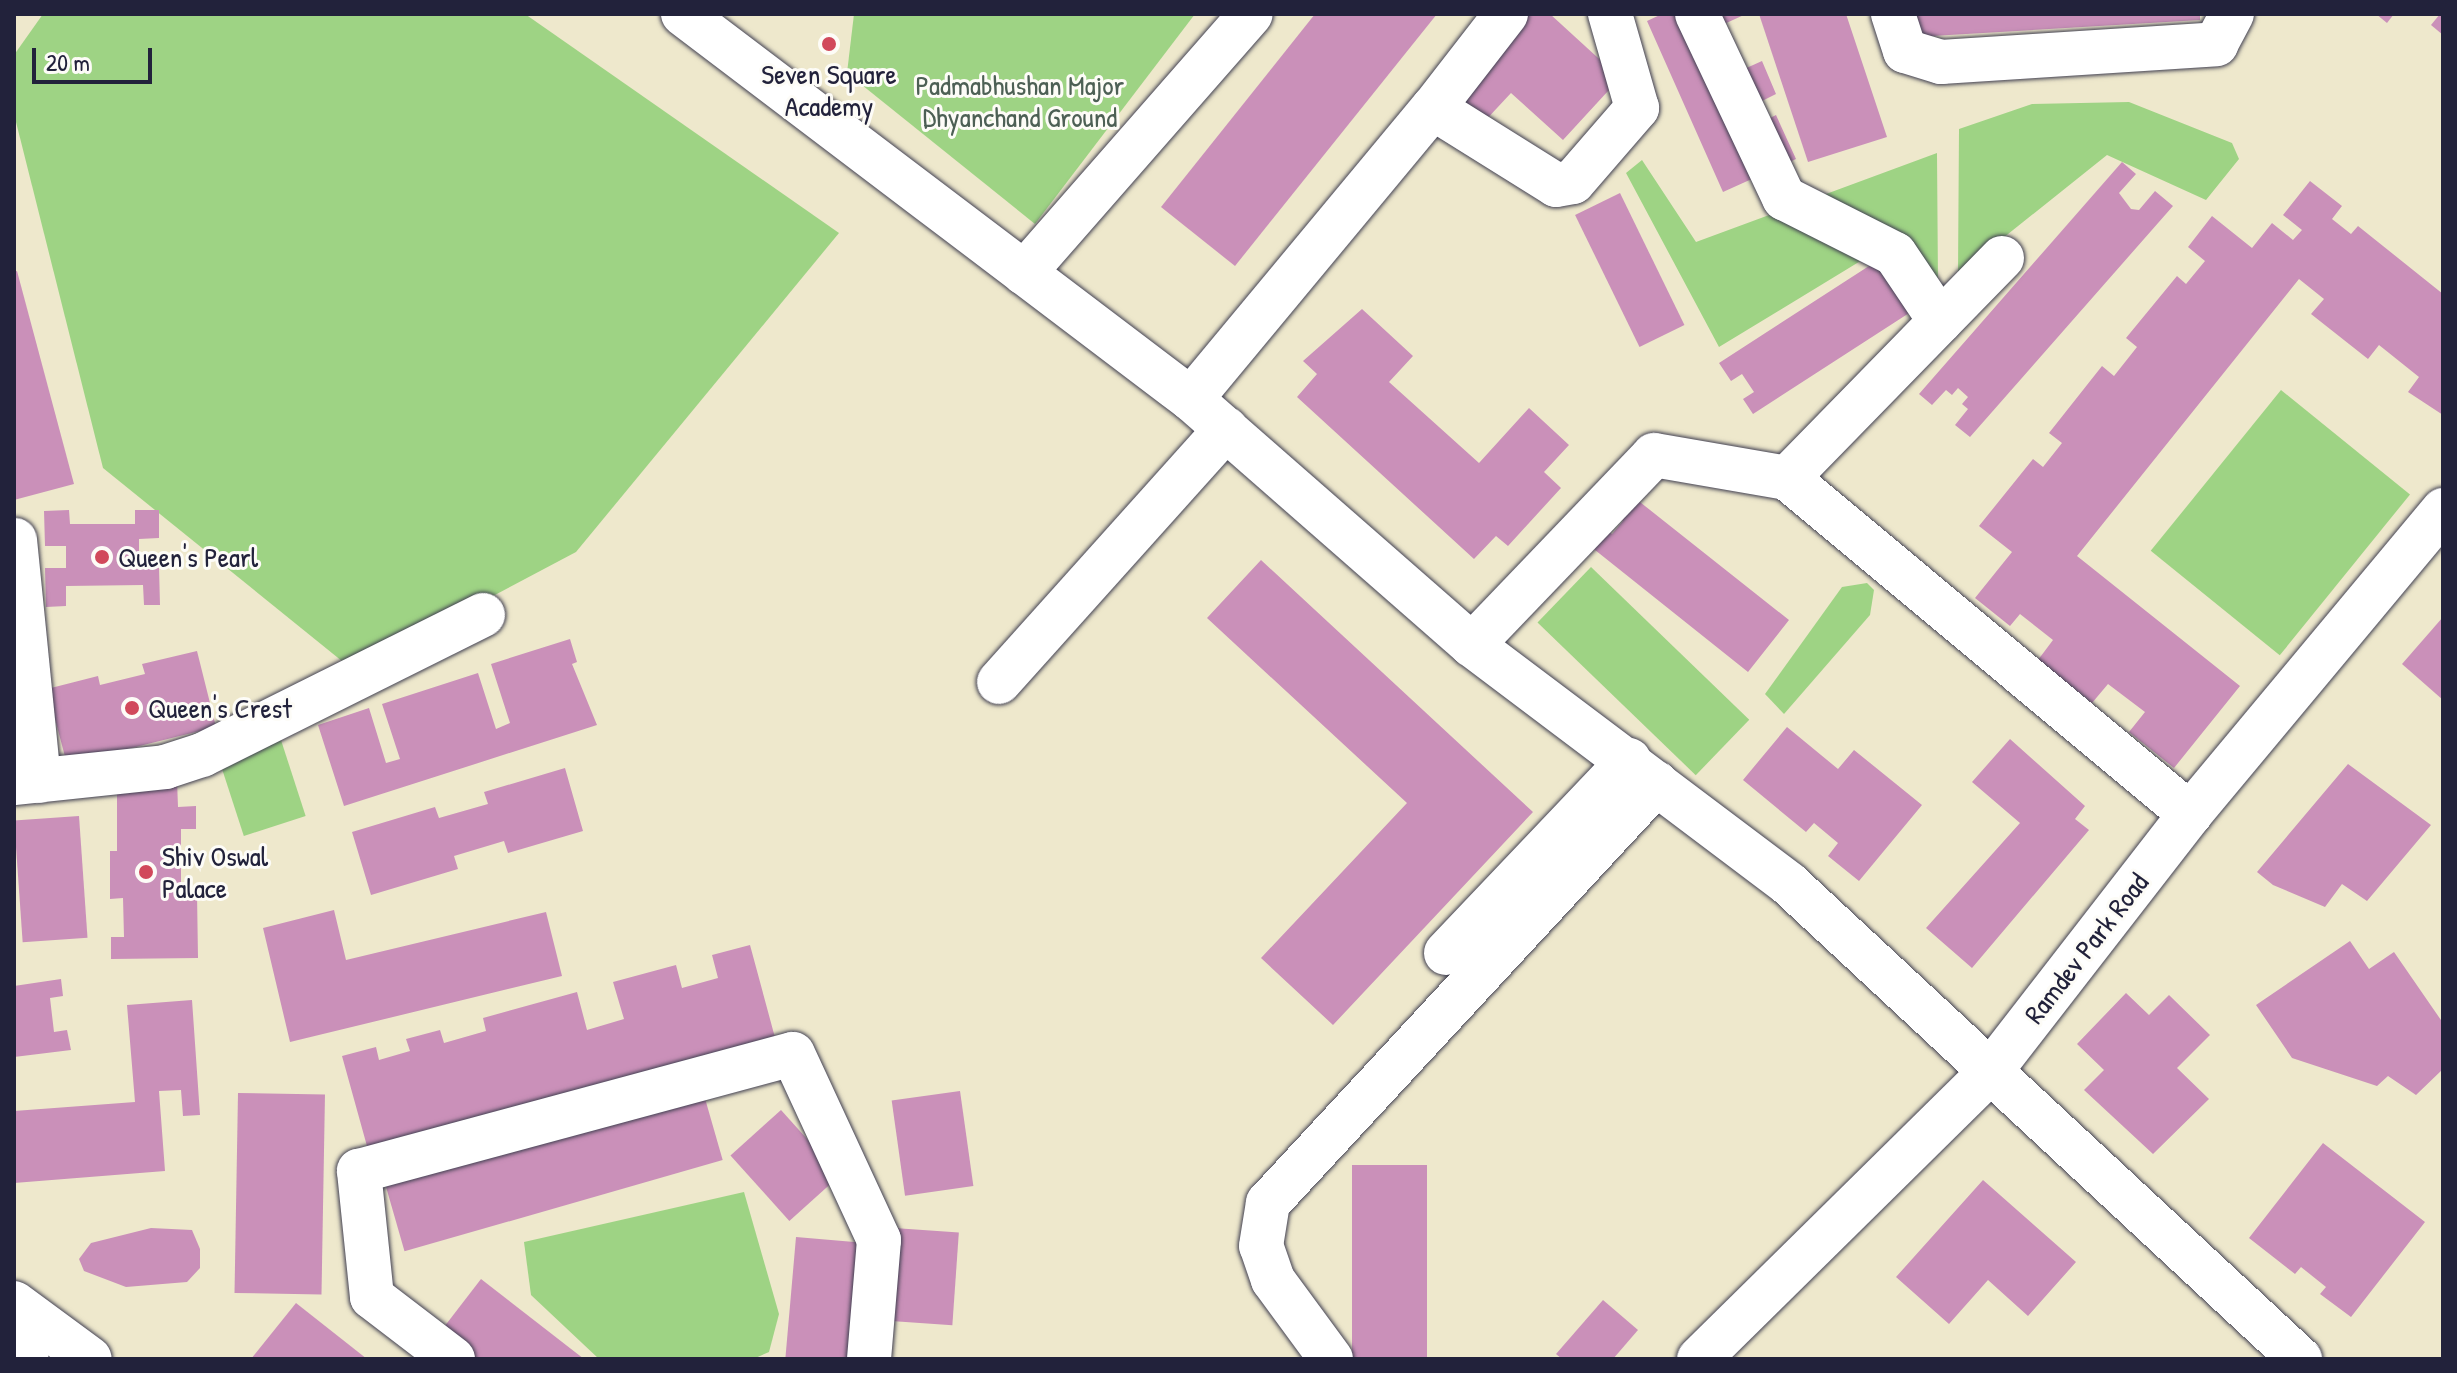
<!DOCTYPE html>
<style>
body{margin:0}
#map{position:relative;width:2457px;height:1373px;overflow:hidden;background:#eee8cc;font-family:"Patrick Hand",sans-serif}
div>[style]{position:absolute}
.green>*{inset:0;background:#9ed384;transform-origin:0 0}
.building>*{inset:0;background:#ca90b9;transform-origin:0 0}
.roads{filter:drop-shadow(0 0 2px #414051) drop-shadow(0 0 2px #414051)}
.minor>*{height:44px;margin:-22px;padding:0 22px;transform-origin:22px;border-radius:22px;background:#fff}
.dots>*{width:22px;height:22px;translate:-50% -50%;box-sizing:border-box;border:4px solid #fdfcf7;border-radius:50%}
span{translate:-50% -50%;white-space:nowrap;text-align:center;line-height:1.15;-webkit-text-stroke:6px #fdfcf7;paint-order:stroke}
.poi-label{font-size:28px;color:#22223b}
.left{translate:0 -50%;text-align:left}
.park-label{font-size:28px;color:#4d6055}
.street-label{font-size:28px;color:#22223b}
.frame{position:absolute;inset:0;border:16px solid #22223b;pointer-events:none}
.scale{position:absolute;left:32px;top:48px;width:120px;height:36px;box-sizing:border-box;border:4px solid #22223b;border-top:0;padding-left:10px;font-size:24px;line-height:28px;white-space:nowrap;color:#22223b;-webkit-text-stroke:6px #fdfcf7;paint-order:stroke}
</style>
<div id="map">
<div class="green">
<div style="clip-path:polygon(43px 14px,525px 14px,839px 233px,576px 552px,353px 670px,103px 468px,14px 114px,14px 55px)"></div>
<div style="clip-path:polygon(854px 14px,1195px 14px,1035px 224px,847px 73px)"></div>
<div style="clip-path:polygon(2129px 102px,2232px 143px,2239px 159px,2206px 200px,2107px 155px,1958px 274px,1959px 129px,2032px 104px)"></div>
<div style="clip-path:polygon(1937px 153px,1938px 284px,1895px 240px,1719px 347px,1626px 173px,1642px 160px,1696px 242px)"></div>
<div style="left:2281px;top:390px;width:166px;height:207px;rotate:39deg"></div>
<div style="left:1591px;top:567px;width:220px;height:77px;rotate:44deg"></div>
<div style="clip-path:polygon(1867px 583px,1874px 590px,1870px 615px,1784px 714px,1765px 694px,1842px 587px)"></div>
<div style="left:280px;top:737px;width:83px;height:65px;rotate:72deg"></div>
<div style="clip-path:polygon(744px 1192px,779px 1314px,769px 1352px,753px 1359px,599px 1359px,531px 1295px,524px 1242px)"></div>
</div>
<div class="building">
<div style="clip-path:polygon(1315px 14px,1437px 14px,1235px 266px,1161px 207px)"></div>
<div style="clip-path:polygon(1527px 14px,1550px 14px,1620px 78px,1563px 140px,1511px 93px,1483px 123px,1453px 96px)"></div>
<div style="clip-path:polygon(1662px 14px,1746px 14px,1722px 25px,1742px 70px,1762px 61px,1776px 94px,1756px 104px,1764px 121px,1776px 115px,1796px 159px,1723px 192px,1647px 21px)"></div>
<div style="clip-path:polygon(1759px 14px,1846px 14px,1887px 137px,1808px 162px)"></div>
<div style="clip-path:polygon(1914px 14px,2200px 14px,2200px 20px,1915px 37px)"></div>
<div style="clip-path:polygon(2376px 14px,2394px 14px,2387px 23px)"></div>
<div style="clip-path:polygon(2440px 14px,2443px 14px,2443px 35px,2431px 25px)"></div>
<div style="clip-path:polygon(2122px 162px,2136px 174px,2119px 193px,2131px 209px,2139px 210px,2155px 191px,2173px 206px,1970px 437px,1955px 425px,1968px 409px,1962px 404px,1968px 397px,1958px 388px,1952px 395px,1946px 390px,1932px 405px,1919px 394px)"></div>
<div style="clip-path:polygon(2310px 181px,2342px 206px,2332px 219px,2351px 234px,2358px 226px,2443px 294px,2443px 415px,2408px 392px,2419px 377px,2379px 345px,2368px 359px,2311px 314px,2324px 299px,2299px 279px,2077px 556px,2240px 686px,2174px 768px,2129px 732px,2145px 712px,2108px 684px,2092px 703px,2038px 660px,2053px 640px,2020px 614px,2010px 626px,1975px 598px,2012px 552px,1979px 526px,2033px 459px,2043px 467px,2062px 443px,2049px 433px,2102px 366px,2114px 376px,2137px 347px,2126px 338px,2177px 276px,2186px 284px,2205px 261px,2188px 247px,2212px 216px,2252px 248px,2272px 223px,2293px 240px,2302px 230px,2283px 215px)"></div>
<div style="left:1620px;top:193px;width:147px;height:50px;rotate:64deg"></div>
<div style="clip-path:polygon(1886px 255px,1920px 306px,1753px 414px,1743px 399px,1754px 392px,1742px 374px,1731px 381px,1719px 363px)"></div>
<div style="clip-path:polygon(17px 271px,74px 484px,14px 500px,14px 272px)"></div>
<div style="clip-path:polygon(1362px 309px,1413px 356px,1389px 382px,1479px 463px,1529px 408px,1569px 445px,1544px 472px,1561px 488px,1508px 546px,1496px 536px,1474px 559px,1297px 397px,1317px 374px,1303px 361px)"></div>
<div style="clip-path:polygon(1626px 491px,1789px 620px,1748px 672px,1585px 542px,1599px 524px,1612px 534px,1623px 521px,1610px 510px)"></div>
<div style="clip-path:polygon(69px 510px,70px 524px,135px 524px,135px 510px,159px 510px,159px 538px,139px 539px,139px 568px,159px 567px,160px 605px,144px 605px,143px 585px,66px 586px,66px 606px,46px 607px,45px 568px,66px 568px,66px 546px,45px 546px,44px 511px)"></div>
<div style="clip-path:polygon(1261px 560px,1533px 812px,1333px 1025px,1261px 958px,1407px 803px,1207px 618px)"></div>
<div style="clip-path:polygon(2443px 617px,2443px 700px,2402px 664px)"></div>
<div style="clip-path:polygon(570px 639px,577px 662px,572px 664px,597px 725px,344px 806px,318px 725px,369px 708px,386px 763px,400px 759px,382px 704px,478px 673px,496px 729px,510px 723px,491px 664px)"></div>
<div style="clip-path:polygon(197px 651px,216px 727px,67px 764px,47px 689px,98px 676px,100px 685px,145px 674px,142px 664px)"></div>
<div style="clip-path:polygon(1787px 727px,1838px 769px,1854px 750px,1922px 805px,1859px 881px,1828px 856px,1838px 843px,1814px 823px,1806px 832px,1743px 780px)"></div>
<div style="clip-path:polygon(2010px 739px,2085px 806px,2075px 819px,2089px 830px,1972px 968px,1926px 928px,2020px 823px,1972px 782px)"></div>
<div style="clip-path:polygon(2348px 764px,2431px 825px,2367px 901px,2342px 884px,2325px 907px,2273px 885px,2257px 872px)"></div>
<div style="clip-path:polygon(565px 768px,583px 831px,508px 853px,504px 841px,454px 856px,458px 869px,371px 895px,352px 832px,435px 807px,439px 818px,488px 804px,484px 792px)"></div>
<div style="clip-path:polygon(117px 780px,177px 780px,178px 807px,196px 806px,196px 829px,181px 829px,181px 893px,197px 893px,198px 958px,111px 959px,111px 937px,124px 937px,123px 898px,110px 899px,110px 851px,117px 851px)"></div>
<div style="left:79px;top:816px;width:122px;height:65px;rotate:86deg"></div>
<div style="clip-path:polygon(334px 910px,346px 960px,546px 912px,562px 976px,290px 1042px,263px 928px)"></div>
<div style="clip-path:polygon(2350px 941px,2369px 969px,2394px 952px,2443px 1023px,2443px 1069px,2416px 1095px,2388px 1076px,2377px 1086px,2292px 1058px,2256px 1005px)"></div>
<div style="clip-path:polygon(750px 945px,777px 1045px,370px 1157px,342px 1056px,376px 1047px,379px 1060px,410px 1051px,406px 1039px,440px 1030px,444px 1043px,486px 1031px,483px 1018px,577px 992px,587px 1030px,624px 1019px,613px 982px,676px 965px,682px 988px,718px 978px,712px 955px)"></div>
<div style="clip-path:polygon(61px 979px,63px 996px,50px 998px,54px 1032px,67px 1030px,71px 1050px,14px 1057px,14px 986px)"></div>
<div style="clip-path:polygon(2126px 993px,2149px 1015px,2169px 995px,2210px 1035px,2177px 1068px,2209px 1099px,2153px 1154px,2084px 1090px,2104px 1070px,2077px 1044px)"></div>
<div style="clip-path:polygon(192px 1000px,200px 1115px,183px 1116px,181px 1090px,159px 1091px,165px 1171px,14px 1183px,14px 1111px,135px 1102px,127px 1005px)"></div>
<div style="left:702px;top:1088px;width:75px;height:331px;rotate:74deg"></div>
<div style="left:960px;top:1091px;width:96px;height:69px;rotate:82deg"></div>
<div style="left:238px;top:1093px;width:87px;height:200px;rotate:1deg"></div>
<div style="left:781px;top:1110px;width:88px;height:68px;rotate:48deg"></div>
<div style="clip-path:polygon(2323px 1143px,2425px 1222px,2351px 1317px,2320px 1294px,2326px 1287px,2301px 1267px,2295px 1274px,2249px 1238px)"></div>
<div style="left:1352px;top:1165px;width:75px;height:194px"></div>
<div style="clip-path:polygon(1983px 1180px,2076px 1262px,2028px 1316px,1988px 1280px,1949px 1324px,1896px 1277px)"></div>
<div style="clip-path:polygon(151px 1228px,192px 1230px,200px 1249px,200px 1268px,187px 1282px,126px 1287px,84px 1271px,79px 1259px,91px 1243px)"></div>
<div style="left:894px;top:1228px;width:65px;height:93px;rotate:4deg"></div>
<div style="left:796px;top:1237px;width:73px;height:122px;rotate:5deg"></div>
<div style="clip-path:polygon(481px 1279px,584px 1359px,459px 1359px,434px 1340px)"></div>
<div style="clip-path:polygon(1603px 1300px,1638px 1330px,1613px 1359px,1562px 1359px,1556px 1354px)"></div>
<div style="clip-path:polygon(296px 1303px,367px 1359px,251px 1359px)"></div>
</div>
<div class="roads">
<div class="minor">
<div style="left:683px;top:14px;width:637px;rotate:37.16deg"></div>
<div style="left:1191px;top:399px;width:373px;rotate:41.2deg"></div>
<div style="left:1472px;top:645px;width:397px;rotate:37deg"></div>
<div style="left:1789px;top:884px;width:698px;rotate:42.91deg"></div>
<div style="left:1506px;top:14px;width:119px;rotate:127.8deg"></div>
<div style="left:1433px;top:108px;width:145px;rotate:32deg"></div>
<div style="left:1556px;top:185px;width:17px;rotate:-10deg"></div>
<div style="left:1573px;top:182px;width:98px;rotate:-49.1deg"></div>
<div style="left:1637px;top:108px;width:98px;rotate:-106deg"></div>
<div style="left:1697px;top:14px;width:204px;rotate:64.7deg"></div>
<div style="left:1784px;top:198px;width:124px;rotate:26.8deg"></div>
<div style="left:1895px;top:254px;width:81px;rotate:56.1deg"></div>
<div style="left:1893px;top:14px;width:39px;rotate:72deg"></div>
<div style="left:1905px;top:51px;width:38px;rotate:17deg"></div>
<div style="left:1941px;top:62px;width:276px;rotate:-3.7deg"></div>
<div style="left:2216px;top:44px;width:34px;rotate:-62deg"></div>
<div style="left:2002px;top:258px;width:308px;rotate:134.3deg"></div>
<div style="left:1787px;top:478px;width:525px;rotate:39.82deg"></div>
<div style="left:1024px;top:273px;width:344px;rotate:-48.8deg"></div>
<div style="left:1191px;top:399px;width:378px;rotate:-50.3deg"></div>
<div style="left:15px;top:540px;width:242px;rotate:84.3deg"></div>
<div style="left:1472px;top:645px;width:263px;rotate:-46.2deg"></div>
<div style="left:1654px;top:455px;width:135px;rotate:9.8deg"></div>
<div style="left:999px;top:682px;width:340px;rotate:-48.1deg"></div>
<div style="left:14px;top:783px;width:152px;rotate:-6deg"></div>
<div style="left:165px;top:767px;width:39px;rotate:-18deg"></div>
<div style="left:202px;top:755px;width:314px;rotate:-26.5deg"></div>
<div style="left:1446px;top:953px;width:266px;rotate:-46.5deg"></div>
<div style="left:14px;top:1303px;width:94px;rotate:36.4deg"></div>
<div style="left:14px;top:1349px;width:16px;rotate:38deg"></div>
<div style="left:453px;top:1359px;width:102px;rotate:-142.6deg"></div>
<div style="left:372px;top:1297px;width:127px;rotate:-95.9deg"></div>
<div style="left:359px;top:1171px;width:449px;rotate:-15.1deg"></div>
<div style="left:793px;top:1054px;width:205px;rotate:65.2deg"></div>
<div style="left:879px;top:1240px;width:119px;rotate:94.8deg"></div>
<div style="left:1331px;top:1359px;width:98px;rotate:-126.3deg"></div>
<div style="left:1273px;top:1280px;width:36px;rotate:-109deg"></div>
<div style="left:1261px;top:1246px;width:44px;rotate:-80.8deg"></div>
<div style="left:1268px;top:1203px;width:572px;rotate:-47.19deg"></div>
<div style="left:1699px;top:1359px;width:409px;rotate:-44.6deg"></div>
<div style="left:1990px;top:1072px;width:326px;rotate:-52.2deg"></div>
<div style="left:2190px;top:814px;width:396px;rotate:-50.2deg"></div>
</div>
</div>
<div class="dots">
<div style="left:829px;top:44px;background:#d1495b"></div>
<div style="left:102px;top:557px;background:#d1495b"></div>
<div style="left:132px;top:708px;background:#d1495b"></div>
<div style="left:146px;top:872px;background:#d1495b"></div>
</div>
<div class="poi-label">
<span style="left:829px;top:90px">Seven Square<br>Academy</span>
<span class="left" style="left:118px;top:557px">Queen's Pearl</span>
<span class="left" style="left:148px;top:708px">Queen's Crest</span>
<span class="left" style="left:162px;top:872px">Shiv Oswal<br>Palace</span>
</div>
<div class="park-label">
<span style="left:1020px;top:101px">Padmabhushan Major<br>Dhyanchand Ground</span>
</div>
<div class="street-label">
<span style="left:2086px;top:948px;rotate:-52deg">Ramdev Park Road</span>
</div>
<div class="frame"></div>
<div class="scale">20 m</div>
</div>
